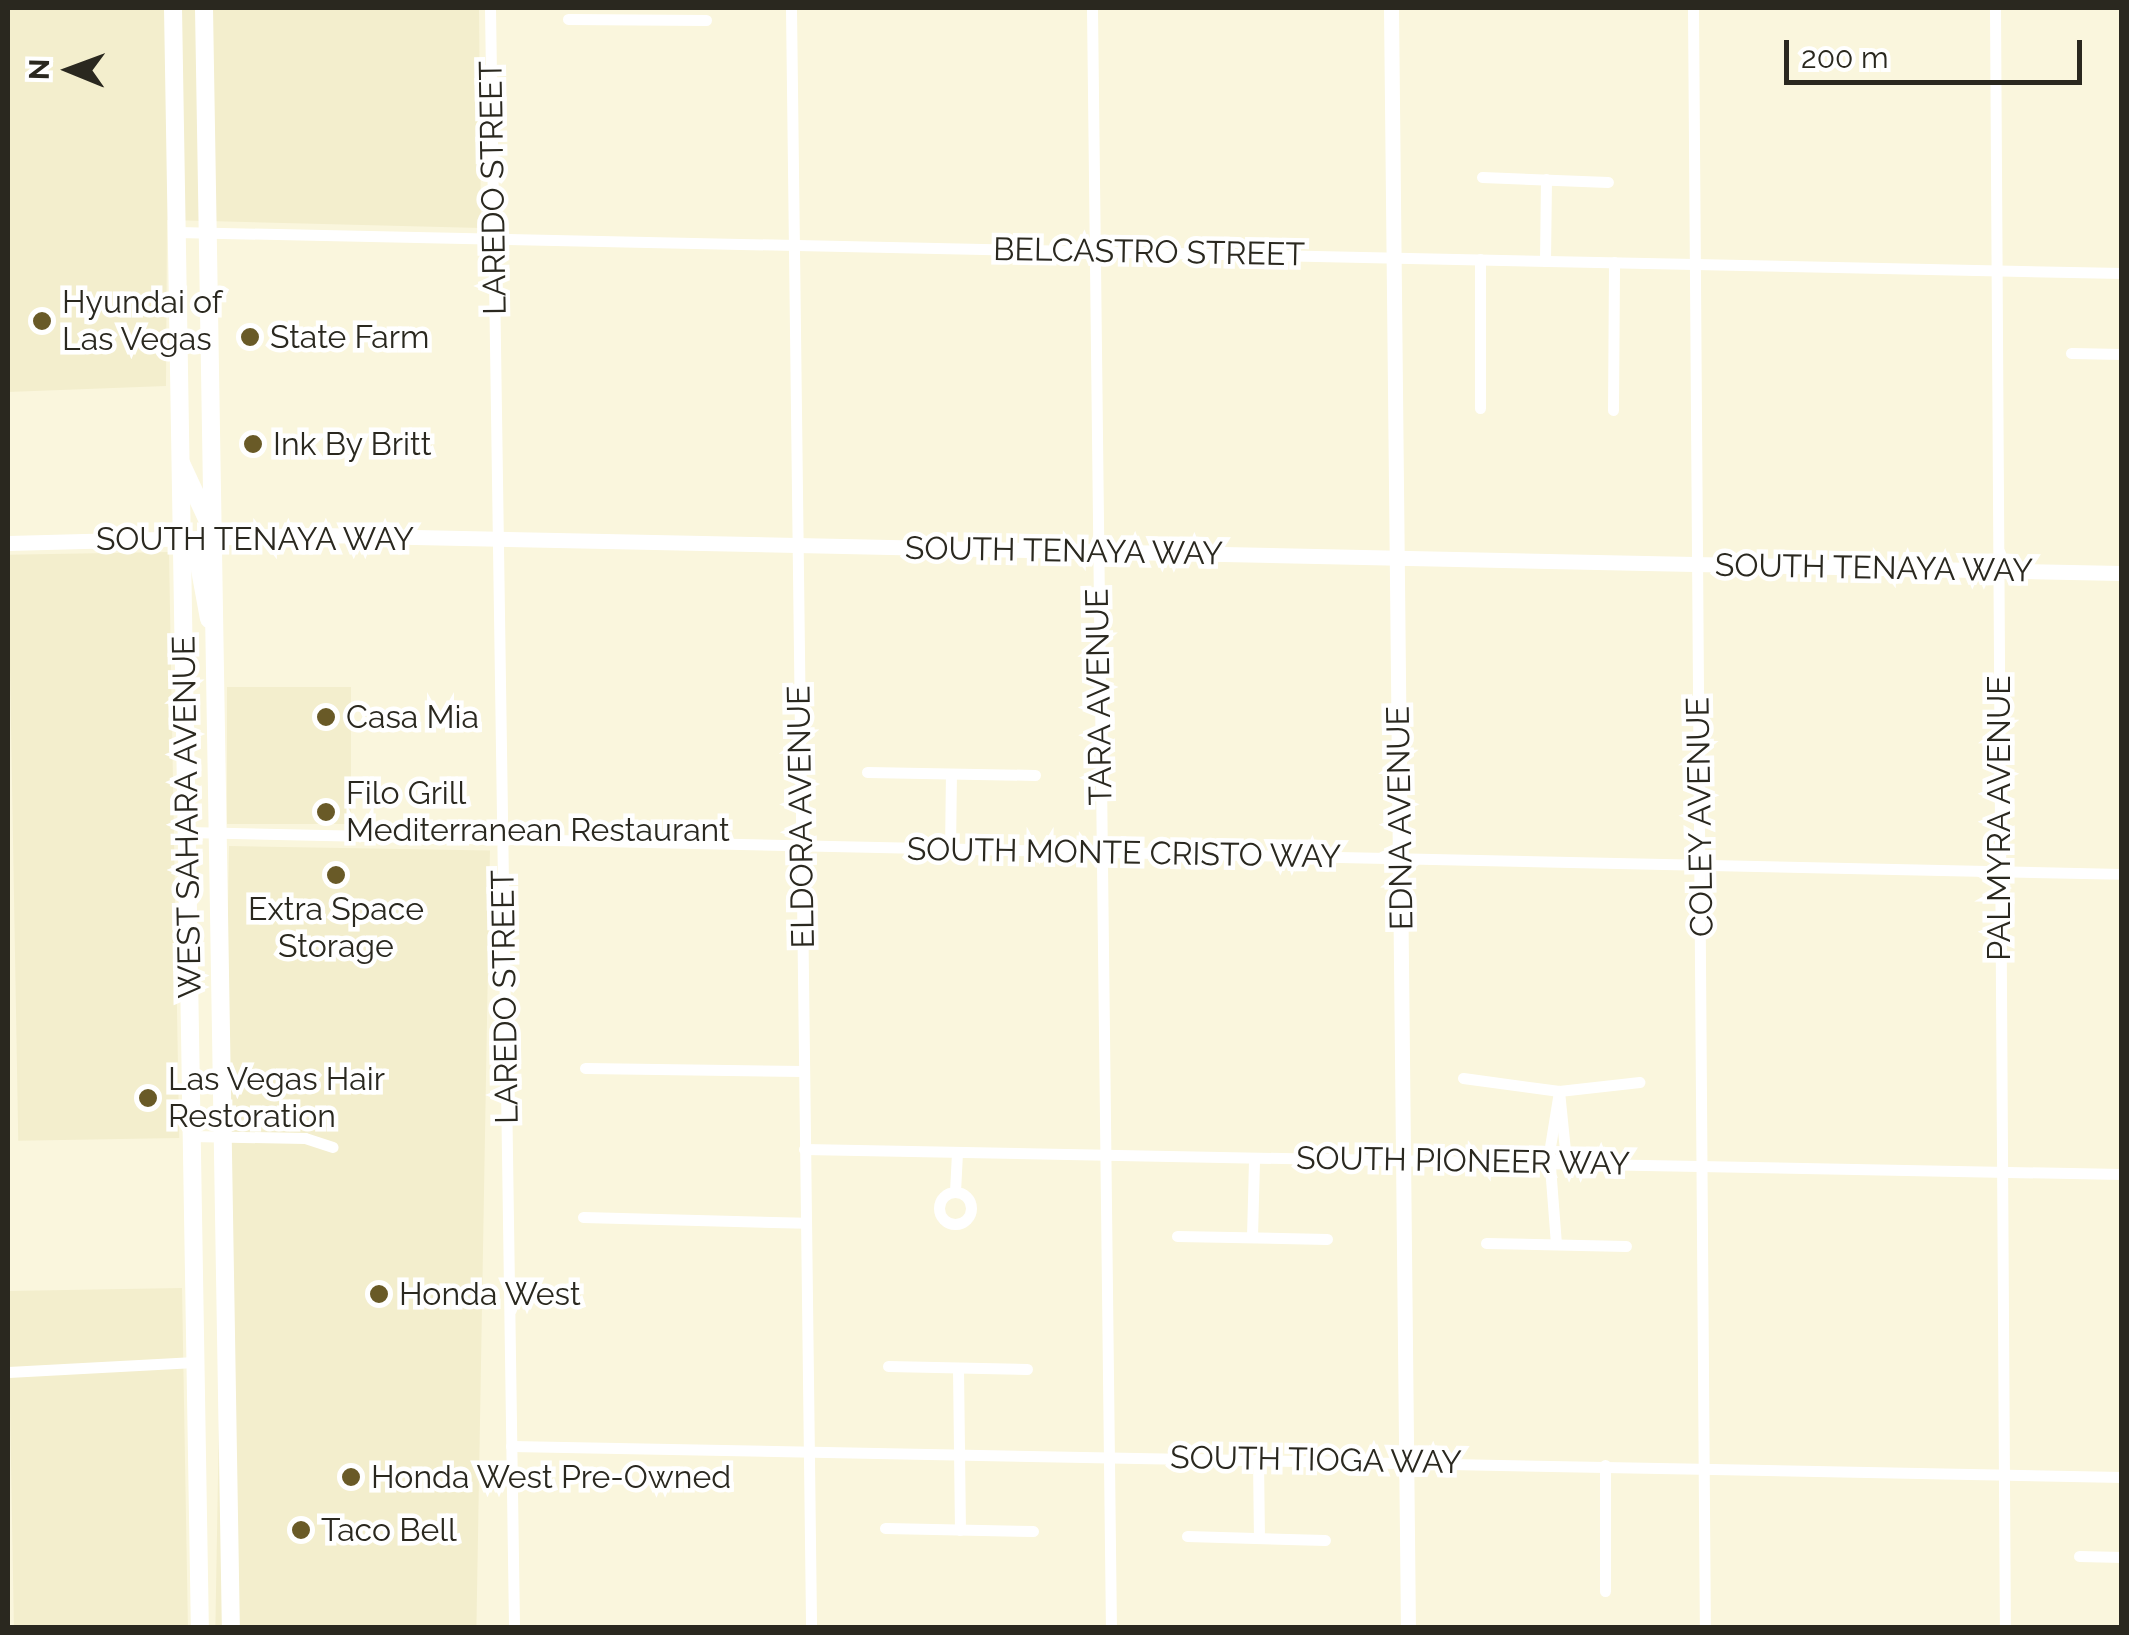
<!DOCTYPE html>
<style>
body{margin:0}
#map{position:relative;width:2129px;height:1635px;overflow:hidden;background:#faf6dd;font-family:Raleway,sans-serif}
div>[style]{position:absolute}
.built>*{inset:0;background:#f3eecd;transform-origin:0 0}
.street>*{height:11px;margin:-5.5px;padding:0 5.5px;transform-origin:5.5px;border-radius:5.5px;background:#fff}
.street>.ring{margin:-5.5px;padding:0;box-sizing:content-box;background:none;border:11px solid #fff;border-radius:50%}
.secondary>*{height:15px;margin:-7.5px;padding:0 7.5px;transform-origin:7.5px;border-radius:7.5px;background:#fff}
.primary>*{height:18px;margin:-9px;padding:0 9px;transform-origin:9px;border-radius:9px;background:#fff}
.dots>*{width:28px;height:28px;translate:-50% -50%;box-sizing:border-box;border:5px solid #fff;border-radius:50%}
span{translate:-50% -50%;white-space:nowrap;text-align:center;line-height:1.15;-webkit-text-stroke:9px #fff;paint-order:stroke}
.street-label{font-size:32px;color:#2a281f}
.poi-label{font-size:32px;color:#2a281f}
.left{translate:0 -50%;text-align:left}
.frame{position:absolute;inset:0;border:10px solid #2a281f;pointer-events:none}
.north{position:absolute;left:20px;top:20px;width:100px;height:100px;-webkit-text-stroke:8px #fff;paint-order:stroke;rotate:271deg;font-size:28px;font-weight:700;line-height:40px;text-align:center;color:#2a281f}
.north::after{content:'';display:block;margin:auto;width:35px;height:45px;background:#2a281f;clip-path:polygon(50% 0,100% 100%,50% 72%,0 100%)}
.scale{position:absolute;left:1784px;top:40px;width:298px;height:45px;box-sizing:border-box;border:5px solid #2a281f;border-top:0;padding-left:12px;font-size:30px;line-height:35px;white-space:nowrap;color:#2a281f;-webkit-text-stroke:8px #fff;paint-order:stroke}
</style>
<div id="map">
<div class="built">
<div style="clip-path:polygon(8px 8px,479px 8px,481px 228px,167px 220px,166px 386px,8px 392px)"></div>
<div style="left:169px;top:552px;width:586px;height:161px;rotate:89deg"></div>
<div style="left:227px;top:687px;width:124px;height:137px"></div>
<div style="left:229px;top:846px;width:261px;height:781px;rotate:1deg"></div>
<div style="left:182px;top:1288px;width:339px;height:174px;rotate:89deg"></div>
</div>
<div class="street">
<div style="left:490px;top:8px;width:1620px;rotate:89.15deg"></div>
<div style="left:791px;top:8px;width:1620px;rotate:89.29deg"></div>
<div style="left:1092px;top:8px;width:1620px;rotate:89.33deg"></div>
<div style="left:1693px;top:8px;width:1620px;rotate:89.58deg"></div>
<div style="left:1995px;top:8px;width:1620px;rotate:89.65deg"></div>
<div style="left:568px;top:19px;width:138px;rotate:0.4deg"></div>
<div style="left:1482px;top:177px;width:126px;rotate:2.3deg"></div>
<div style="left:177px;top:232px;width:1945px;rotate:1.21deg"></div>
<div style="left:1545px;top:261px;width:82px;rotate:-89.3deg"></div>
<div style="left:2071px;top:353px;width:51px;rotate:1.1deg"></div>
<div style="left:1480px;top:408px;width:149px;rotate:-90deg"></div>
<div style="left:1613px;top:410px;width:148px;rotate:-89.6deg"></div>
<div style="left:867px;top:772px;width:168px;rotate:1deg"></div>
<div style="left:187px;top:832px;width:1935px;rotate:1.24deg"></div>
<div style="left:950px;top:852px;width:78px;rotate:-89.3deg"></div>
<div style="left:585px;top:1068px;width:218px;rotate:0.8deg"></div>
<div style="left:1463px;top:1078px;width:97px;rotate:7.7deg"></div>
<div style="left:1559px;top:1091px;width:81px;rotate:-6.4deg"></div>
<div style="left:191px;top:1136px;width:114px;rotate:1deg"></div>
<div style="left:305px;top:1138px;width:29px;rotate:18deg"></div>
<div style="left:804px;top:1149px;width:1318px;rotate:1.09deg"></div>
<div style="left:1555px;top:1163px;width:16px;rotate:-52deg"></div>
<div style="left:1565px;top:1150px;width:59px;rotate:-95.8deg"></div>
<div style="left:955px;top:1192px;width:40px;rotate:-87.1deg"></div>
<div class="ring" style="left:939px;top:1192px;width:21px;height:21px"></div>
<div style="left:583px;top:1217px;width:222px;rotate:1.5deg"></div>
<div style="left:1177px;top:1236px;width:150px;rotate:1.1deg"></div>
<div style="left:1252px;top:1237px;width:79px;rotate:-88.5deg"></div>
<div style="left:1486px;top:1243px;width:140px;rotate:1.2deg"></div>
<div style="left:1556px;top:1244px;width:91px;rotate:-94.4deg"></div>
<div style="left:1549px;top:1153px;width:63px;rotate:-80.8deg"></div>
<div style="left:888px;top:1366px;width:139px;rotate:1.2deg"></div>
<div style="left:958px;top:1368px;width:162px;rotate:89.3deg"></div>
<div style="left:8px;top:1372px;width:187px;rotate:-3.1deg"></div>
<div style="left:511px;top:1446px;width:1611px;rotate:1.1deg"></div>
<div style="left:1258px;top:1459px;width:79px;rotate:89.3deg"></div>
<div style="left:885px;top:1528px;width:148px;rotate:1.2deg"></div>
<div style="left:1187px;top:1536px;width:138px;rotate:1.7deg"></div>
<div style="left:2079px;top:1556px;width:43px;rotate:1.3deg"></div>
<div style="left:1605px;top:1591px;width:126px;rotate:-90deg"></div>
</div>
<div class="secondary">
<div style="left:1391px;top:8px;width:1620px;rotate:89.4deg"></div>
<div style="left:8px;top:543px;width:312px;rotate:-1.5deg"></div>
<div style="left:320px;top:535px;width:1802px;rotate:1.21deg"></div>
</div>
<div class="primary">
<div style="left:173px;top:8px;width:1620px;rotate:89.05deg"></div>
<div style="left:204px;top:8px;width:1620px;rotate:89.05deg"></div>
<div style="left:181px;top:463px;width:76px;rotate:65.1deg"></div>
<div style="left:183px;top:536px;width:27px;rotate:57deg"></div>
<div style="left:198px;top:559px;width:61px;rotate:79.6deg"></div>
</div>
<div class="dots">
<div style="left:42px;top:321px;background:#695a27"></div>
<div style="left:250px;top:337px;background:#695a27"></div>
<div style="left:253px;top:444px;background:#695a27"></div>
<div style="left:326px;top:717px;background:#695a27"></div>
<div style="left:326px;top:812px;background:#695a27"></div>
<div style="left:336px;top:875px;background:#695a27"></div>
<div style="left:148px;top:1098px;background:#695a27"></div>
<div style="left:379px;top:1294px;background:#695a27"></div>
<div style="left:351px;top:1477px;background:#695a27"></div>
<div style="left:301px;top:1530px;background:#695a27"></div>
</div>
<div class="street-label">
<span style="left:493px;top:188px;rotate:-91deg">LAREDO STREET</span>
<span style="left:1149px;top:252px;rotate:1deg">BELCASTRO STREET</span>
<span style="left:255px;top:539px">SOUTH TENAYA WAY</span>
<span style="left:1064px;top:551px;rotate:1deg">SOUTH TENAYA WAY</span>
<span style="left:1874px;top:568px;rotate:1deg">SOUTH TENAYA WAY</span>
<span style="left:1099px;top:697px;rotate:-91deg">TARA AVENUE</span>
<span style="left:187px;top:817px;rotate:-91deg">WEST SAHARA AVENUE</span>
<span style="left:801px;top:817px;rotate:-91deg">ELDORA AVENUE</span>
<span style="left:1700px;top:817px;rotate:-91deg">COLEY AVENUE</span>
<span style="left:1400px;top:818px;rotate:-91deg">EDNA AVENUE</span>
<span style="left:1999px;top:818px;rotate:-90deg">PALMYRA AVENUE</span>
<span style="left:1124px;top:853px;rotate:1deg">SOUTH MONTE CRISTO WAY</span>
<span style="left:505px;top:997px;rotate:-91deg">LAREDO STREET</span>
<span style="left:1463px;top:1161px;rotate:1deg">SOUTH PIONEER WAY</span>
<span style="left:1316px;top:1460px;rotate:1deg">SOUTH TIOGA WAY</span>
</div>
<div class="poi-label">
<span class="left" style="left:62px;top:321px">Hyundai of<br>Las Vegas</span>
<span class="left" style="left:270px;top:337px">State Farm</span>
<span class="left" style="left:273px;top:444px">Ink By Britt</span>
<span class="left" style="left:346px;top:717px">Casa Mia</span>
<span class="left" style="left:346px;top:812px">Filo Grill<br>Mediterranean Restaurant</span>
<span style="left:336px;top:928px">Extra Space<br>Storage</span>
<span class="left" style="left:168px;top:1098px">Las Vegas Hair<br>Restoration</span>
<span class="left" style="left:399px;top:1294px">Honda West</span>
<span class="left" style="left:371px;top:1477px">Honda West Pre-Owned</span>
<span class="left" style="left:321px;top:1530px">Taco Bell</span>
</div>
<div class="frame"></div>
<div class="north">N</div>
<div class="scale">200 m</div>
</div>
